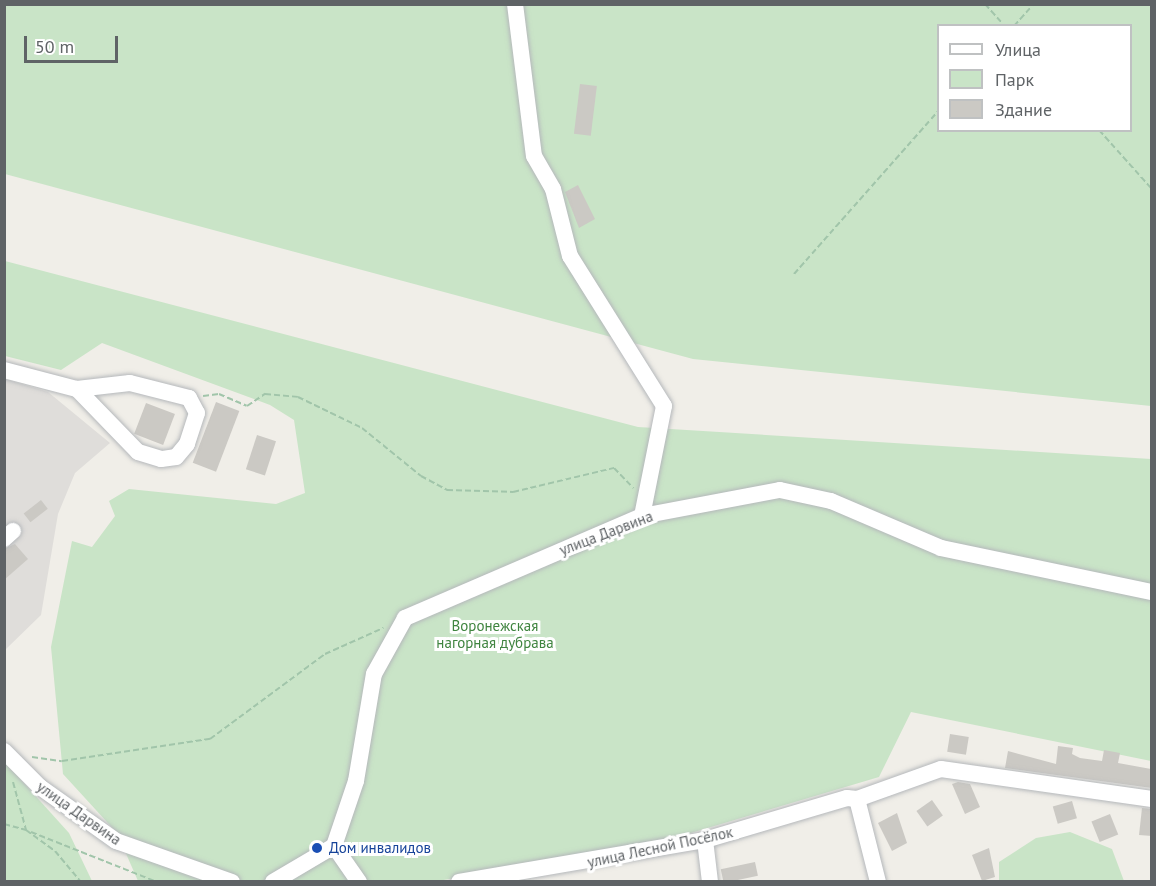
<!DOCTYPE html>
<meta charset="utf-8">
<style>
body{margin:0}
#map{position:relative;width:1156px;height:886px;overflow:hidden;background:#f0eee8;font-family:"PT Sans",sans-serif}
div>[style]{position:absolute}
.industrial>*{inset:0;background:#dfddda}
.green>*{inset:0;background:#c9e4c7}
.building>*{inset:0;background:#cbc9c4;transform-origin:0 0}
.path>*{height:2px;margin-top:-1px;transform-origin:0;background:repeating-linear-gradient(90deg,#a1c5aa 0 6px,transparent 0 9px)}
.roads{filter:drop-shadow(0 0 2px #b5b8bb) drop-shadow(0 0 2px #b5b8bb)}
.minor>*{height:16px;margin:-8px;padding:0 8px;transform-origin:8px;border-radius:8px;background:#fff}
.dots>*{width:16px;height:16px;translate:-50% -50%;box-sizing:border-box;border:3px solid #fff;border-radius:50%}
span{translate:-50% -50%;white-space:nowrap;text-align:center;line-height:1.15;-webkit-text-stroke:6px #fff;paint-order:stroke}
.street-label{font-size:15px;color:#5f6366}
.park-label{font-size:15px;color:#408540}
.transit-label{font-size:15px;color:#164399}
.left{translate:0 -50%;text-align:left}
.frame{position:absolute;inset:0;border:6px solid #5f6366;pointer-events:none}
.legend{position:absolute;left:937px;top:24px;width:195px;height:108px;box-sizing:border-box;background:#fff;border:2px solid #bfc1c2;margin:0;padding:8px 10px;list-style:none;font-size:18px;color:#5f6366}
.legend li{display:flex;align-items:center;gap:12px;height:30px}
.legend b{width:30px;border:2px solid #bfc1c2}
.scale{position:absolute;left:24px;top:36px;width:94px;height:27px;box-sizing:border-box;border:3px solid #5f6366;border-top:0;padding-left:8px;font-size:18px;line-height:21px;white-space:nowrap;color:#5f6366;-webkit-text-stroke:4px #fff;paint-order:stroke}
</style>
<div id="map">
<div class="industrial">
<div style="clip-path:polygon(5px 379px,48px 392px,110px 443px,75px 473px,58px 514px,41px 615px,5px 650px)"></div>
</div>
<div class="green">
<div style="clip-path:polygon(evenodd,4px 5px,1151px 5px,1151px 406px,693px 359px,5px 174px,4px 5px,938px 26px,1130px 26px,1130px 130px,938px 130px,938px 26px)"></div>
<div style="clip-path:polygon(5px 261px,638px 427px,1151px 459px,1151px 761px,911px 712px,879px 777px,637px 849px,431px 882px,138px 881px,117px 833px,63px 774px,51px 647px,72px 541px,92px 547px,115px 516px,109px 501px,129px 489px,276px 504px,305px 493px,294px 420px,270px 405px,102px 343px,61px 370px,5px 356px)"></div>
<div style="clip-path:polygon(4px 761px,69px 833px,92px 881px,5px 881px)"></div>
<div style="clip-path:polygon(1070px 832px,1112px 849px,1124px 881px,999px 881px,999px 862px,1036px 838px)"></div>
</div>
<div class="building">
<div style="left:580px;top:84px;width:17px;height:50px;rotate:7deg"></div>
<div style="clip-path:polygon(578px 185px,595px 219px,579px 228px,565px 192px)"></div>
<div style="left:216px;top:402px;width:25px;height:65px;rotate:21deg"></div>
<div style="left:146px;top:403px;width:31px;height:33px;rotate:21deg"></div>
<div style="left:257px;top:435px;width:20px;height:36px;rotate:18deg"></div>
<div style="left:41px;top:500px;width:11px;height:22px;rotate:52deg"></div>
<div style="clip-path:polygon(15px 544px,28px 559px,4px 580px,4px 549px)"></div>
<div style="left:950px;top:734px;width:19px;height:18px;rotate:9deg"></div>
<div style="clip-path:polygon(1058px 746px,1073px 748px,1072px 754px,1080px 758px,1102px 761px,1104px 750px,1120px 753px,1118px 763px,1151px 769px,1152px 788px,1005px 768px,1008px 751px,1056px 764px)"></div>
<div style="clip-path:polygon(958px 782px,970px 784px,980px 807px,965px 814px,952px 784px)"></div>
<div style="left:932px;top:800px;width:19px;height:19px;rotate:55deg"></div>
<div style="left:1072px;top:801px;width:18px;height:20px;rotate:74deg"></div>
<div style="clip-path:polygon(1142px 808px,1152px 809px,1152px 836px,1139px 835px)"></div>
<div style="clip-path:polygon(897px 813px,907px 843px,892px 851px,878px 823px)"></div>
<div style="left:1110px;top:814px;width:22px;height:20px;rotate:68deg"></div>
<div style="clip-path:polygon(989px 848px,995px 877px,982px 881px,972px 855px)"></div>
<div style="left:755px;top:862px;width:14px;height:35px;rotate:78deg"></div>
</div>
<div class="path">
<div style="left:985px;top:4px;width:30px;rotate:48deg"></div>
<div style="left:1014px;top:26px;width:30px;rotate:-48deg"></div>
<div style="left:1099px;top:130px;width:79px;rotate:48.1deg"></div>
<div style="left:794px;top:274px;width:217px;rotate:-48.5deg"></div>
<div style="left:203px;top:396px;width:16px;rotate:-7deg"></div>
<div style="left:219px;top:394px;width:30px;rotate:23deg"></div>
<div style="left:247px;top:406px;width:22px;rotate:-34deg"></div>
<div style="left:265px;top:394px;width:33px;rotate:5deg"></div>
<div style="left:298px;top:397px;width:71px;rotate:25.8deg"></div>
<div style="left:362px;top:428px;width:76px;rotate:39.1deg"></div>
<div style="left:421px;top:476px;width:30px;rotate:28deg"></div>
<div style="left:447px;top:490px;width:66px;rotate:1.7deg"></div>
<div style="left:513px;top:492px;width:104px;rotate:-13.4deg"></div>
<div style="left:614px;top:468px;width:28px;rotate:46deg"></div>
<div style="left:32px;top:757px;width:30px;rotate:8deg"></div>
<div style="left:62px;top:761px;width:150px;rotate:-8.5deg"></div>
<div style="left:210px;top:739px;width:143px;rotate:-36.5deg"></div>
<div style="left:325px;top:654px;width:64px;rotate:-24.1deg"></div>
<div style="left:13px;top:782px;width:50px;rotate:74.8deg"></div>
<div style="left:26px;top:830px;width:36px;rotate:36deg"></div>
<div style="left:55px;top:851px;width:40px;rotate:50deg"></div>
<div style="left:4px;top:824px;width:23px;rotate:15deg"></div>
<div style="left:31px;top:832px;width:136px;rotate:21.6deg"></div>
</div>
<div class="roads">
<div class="minor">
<div style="left:515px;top:4px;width:153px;rotate:82.9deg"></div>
<div style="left:534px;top:156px;width:38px;rotate:60deg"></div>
<div style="left:553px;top:189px;width:69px;rotate:75.8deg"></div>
<div style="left:570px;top:256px;width:177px;rotate:57.9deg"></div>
<div style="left:664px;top:406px;width:112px;rotate:101.3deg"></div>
<div style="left:4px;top:370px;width:75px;rotate:14.6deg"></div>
<div style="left:77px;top:389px;width:53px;rotate:-6.5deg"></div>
<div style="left:130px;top:383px;width:61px;rotate:14.3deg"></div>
<div style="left:189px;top:398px;width:17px;rotate:62deg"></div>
<div style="left:197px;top:413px;width:33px;rotate:108deg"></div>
<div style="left:187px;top:444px;width:17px;rotate:130deg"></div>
<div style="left:176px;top:457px;width:15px;rotate:172deg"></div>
<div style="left:161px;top:459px;width:24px;rotate:-163deg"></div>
<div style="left:138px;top:452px;width:88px;rotate:-134.1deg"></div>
<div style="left:4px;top:539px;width:12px;rotate:-42deg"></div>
<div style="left:4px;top:751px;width:51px;rotate:45deg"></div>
<div style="left:40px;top:787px;width:93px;rotate:35.4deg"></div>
<div style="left:116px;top:841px;width:123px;rotate:19.5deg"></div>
<div style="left:857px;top:799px;width:89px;rotate:-19.7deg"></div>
<div style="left:941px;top:769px;width:213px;rotate:8.1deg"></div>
<div style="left:705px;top:840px;width:42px;rotate:83.2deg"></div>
<div style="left:334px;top:846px;width:44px;rotate:55.2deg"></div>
<div style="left:273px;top:882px;width:71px;rotate:-30.5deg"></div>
<div style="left:334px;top:846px;width:69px;rotate:-71.3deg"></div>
<div style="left:356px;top:781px;width:109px;rotate:-80.5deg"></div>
<div style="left:374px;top:674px;width:64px;rotate:-61deg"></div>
<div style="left:405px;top:618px;width:258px;rotate:-23.3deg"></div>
<div style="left:642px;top:516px;width:140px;rotate:-10.7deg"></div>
<div style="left:780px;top:490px;width:52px;rotate:12.2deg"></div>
<div style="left:831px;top:501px;width:120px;rotate:23.1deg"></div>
<div style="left:941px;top:548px;width:216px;rotate:11.8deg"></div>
<div style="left:459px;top:882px;width:250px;rotate:-9.7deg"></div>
<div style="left:705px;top:840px;width:148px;rotate:-16.5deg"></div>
<div style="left:847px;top:798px;width:10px;rotate:6deg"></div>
<div style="left:857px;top:799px;width:86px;rotate:75.8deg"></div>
</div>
</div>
<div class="dots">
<div style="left:317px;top:848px;background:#1a4fb4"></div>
</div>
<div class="street-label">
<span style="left:606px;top:533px;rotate:-21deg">улица Дарвина</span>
<span style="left:79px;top:813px;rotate:35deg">улица Дарвина</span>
<span style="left:660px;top:847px;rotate:-12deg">улица Лесной Посёлок</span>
</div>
<div class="park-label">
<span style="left:495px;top:634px">Воронежская<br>нагорная дубрава</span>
</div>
<div class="transit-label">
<span class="left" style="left:329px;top:848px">Дом инвалидов</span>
</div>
<div class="frame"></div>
<ul class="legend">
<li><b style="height:8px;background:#fff"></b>Улица</li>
<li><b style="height:16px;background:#c9e4c7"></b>Парк</li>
<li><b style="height:16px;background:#cbc9c4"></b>Здание</li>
</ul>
<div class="scale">50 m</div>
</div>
